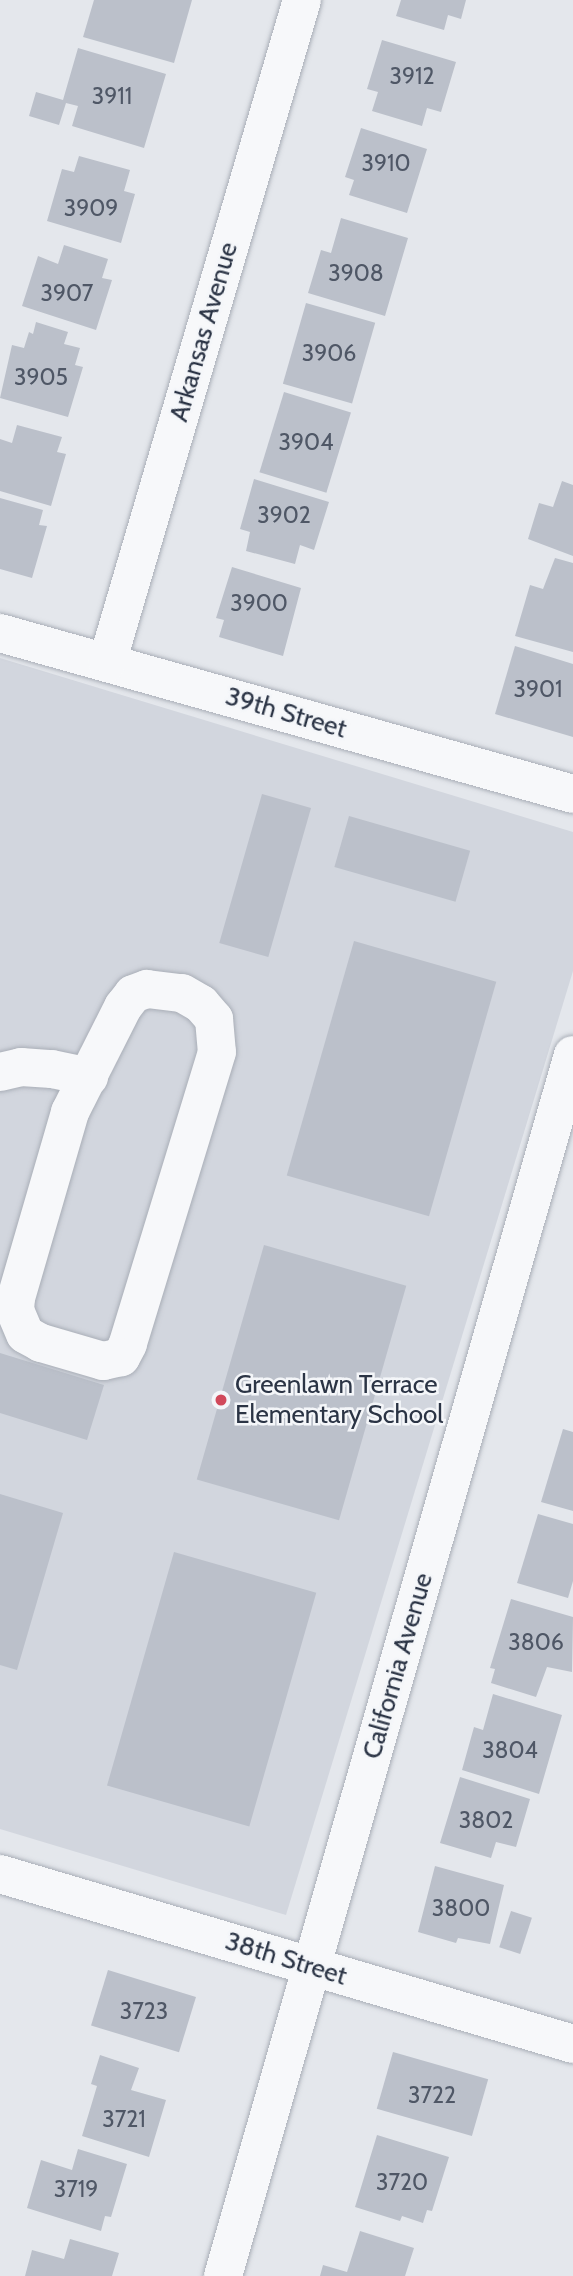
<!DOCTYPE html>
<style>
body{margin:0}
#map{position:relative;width:573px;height:2276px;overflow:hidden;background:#e4e7ec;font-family:Cabin,sans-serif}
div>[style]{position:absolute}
.built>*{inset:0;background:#d2d6de}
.building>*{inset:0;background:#bbc0ca;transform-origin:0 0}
.roads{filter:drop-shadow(0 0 2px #a9aeb7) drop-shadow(0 0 2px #a9aeb7)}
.minor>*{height:38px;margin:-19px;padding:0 19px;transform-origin:19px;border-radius:19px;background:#f7f8fa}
.dots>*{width:19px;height:19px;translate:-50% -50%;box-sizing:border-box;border:4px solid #f4f6f9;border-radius:50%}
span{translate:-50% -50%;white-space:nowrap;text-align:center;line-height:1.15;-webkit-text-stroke:5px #f4f6f9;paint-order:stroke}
.number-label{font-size:23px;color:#4f5766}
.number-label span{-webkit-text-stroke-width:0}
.street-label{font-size:26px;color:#2b3445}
.poi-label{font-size:26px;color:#2b3445}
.left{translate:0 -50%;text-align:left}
</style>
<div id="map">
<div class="built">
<div style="clip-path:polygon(0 658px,573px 832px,573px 971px,286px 1915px,0 1829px)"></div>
</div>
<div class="building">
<div style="clip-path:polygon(94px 0,192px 0,174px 63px,83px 37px)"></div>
<div style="clip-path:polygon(401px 0,466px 0,461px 19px,448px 15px,444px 30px,396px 16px)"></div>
<div style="clip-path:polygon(382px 40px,456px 62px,441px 112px,427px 108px,422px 126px,372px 111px,378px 92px,367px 89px)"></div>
<div style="clip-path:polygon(78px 48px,166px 74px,144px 148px,72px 126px,78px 106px,66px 103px,59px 125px,29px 116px,36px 92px,63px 100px)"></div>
<div style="clip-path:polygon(361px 128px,427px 149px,407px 213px,349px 195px,354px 180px,345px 177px)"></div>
<div style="clip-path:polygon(79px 156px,130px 170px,124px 191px,135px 194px,121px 243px,47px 221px,62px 169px,74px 172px)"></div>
<div style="clip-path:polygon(341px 218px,408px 238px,385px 316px,308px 293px,321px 250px,331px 253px)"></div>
<div style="clip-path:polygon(64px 245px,108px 259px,102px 278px,112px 280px,96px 330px,22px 306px,38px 256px,58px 264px)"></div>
<div style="left:306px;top:303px;width:72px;height:84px;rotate:16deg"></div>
<div style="clip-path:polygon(36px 322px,68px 332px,64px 344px,80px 348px,75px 365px,83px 367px,68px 417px,0 398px,12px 345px,24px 348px,29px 332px,33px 334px)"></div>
<div style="left:284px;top:392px;width:70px;height:84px;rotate:17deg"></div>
<div style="clip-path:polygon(17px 425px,62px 437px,57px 452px,66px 454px,51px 506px,0 491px,0 439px,12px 443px)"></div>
<div style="clip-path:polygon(254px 479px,329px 502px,314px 550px,300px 545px,295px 564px,246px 551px,250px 532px,240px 529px)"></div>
<div style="clip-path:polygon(562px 481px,573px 485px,573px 556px,528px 539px,539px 503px,553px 507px)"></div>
<div style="clip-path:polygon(0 498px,43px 510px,39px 525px,47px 526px,32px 578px,0 569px)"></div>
<div style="clip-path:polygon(555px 558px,573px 563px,573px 652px,515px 636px,530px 585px,543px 589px)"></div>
<div style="clip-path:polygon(232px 567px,301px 588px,283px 656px,219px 637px,224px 620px,216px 618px)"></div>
<div style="clip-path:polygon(515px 646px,573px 664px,573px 737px,495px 714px)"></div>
<div style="left:262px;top:794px;width:51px;height:155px;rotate:16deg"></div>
<div style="left:349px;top:816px;width:126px;height:53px;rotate:16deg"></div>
<div style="left:354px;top:941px;width:148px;height:244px;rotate:16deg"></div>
<div style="left:264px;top:1245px;width:148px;height:244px;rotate:16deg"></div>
<div style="clip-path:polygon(0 1353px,104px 1385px,87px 1440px,0 1413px)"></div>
<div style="clip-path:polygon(563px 1429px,573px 1432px,573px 1511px,541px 1502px)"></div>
<div style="clip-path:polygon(0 1494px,63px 1513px,17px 1670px,0 1665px)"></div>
<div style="clip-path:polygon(538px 1514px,573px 1524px,573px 1581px,568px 1598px,517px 1583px)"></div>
<div style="left:174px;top:1552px;width:148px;height:243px;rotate:16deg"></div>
<div style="clip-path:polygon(511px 1599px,573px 1617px,572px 1672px,547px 1667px,536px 1697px,491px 1683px,495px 1669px,490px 1668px)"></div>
<div style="clip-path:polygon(493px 1694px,562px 1715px,539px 1794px,462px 1770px,474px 1727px,483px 1730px)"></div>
<div style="clip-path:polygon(460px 1777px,530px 1799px,516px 1847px,496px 1842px,491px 1858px,440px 1843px)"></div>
<div style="clip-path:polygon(435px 1866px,504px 1885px,490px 1944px,458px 1938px,456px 1943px,418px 1932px)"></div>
<div style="left:511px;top:1911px;width:22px;height:38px;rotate:18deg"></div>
<div style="left:108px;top:1970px;width:92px;height:58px;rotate:17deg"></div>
<div style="left:393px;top:2052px;width:99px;height:59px;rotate:16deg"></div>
<div style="clip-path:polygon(100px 2055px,139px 2068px,131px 2090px,166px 2100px,149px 2157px,82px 2136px,97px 2086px,91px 2084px)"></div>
<div style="clip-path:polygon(377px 2135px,449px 2157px,432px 2211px,427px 2210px,423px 2223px,402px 2216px,400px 2221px,355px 2207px)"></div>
<div style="clip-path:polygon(78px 2149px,127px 2164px,111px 2217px,105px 2216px,101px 2231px,27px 2208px,41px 2160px,72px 2170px)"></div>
<div style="clip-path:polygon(360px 2231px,414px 2248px,405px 2276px,320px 2276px,323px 2265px,347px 2272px)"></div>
<div style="clip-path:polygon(70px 2239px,119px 2253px,112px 2276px,25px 2276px,32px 2250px,64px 2259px)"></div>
</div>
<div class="roads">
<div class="minor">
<div style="left:0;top:633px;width:595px;rotate:15.69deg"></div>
<div style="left:107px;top:663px;width:691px;rotate:-73.61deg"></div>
<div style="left:147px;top:989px;width:35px;rotate:7deg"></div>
<div style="left:182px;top:993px;width:22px;rotate:30deg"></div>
<div style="left:201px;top:1004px;width:20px;rotate:49deg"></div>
<div style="left:214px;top:1019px;width:33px;rotate:85deg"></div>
<div style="left:217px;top:1052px;width:305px;rotate:107deg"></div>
<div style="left:128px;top:1344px;width:15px;rotate:118deg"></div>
<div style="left:121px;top:1357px;width:18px;rotate:167deg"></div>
<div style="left:103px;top:1361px;width:65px;rotate:-163.8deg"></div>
<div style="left:41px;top:1343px;width:18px;rotate:-151deg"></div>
<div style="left:25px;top:1334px;width:25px;rotate:-113deg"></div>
<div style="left:15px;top:1311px;width:13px;rotate:-86deg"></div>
<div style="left:16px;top:1298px;width:194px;rotate:-73.8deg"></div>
<div style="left:70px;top:1112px;width:118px;rotate:-63.2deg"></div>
<div style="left:123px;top:1007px;width:16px;rotate:-52deg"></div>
<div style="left:133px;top:994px;width:15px;rotate:-20deg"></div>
<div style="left:0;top:1072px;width:22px;rotate:-13deg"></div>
<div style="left:21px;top:1067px;width:31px;rotate:4deg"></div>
<div style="left:52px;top:1069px;width:38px;rotate:12deg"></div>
<div style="left:0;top:1874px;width:598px;rotate:16.52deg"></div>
<div style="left:223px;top:2276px;width:1270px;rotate:-74.01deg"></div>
</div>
</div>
<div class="dots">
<div style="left:221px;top:1400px;background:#d1495b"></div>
</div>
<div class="number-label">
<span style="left:412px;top:76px">3912</span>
<span style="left:112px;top:96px">3911</span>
<span style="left:386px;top:163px">3910</span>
<span style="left:91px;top:208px">3909</span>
<span style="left:356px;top:273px">3908</span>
<span style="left:67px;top:293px">3907</span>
<span style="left:329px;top:353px">3906</span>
<span style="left:41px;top:377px">3905</span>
<span style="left:306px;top:442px">3904</span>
<span style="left:284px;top:515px">3902</span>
<span style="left:259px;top:603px">3900</span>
<span style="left:538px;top:689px">3901</span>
<span style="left:536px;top:1642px">3806</span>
<span style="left:510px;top:1750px">3804</span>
<span style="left:486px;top:1820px">3802</span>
<span style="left:461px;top:1908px">3800</span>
<span style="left:144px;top:2011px">3723</span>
<span style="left:432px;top:2095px">3722</span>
<span style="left:124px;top:2119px">3721</span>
<span style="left:402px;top:2182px">3720</span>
<span style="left:76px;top:2189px">3719</span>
</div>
<div class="street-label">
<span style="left:204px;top:332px;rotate:-74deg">Arkansas Avenue</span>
<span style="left:286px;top:713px;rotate:16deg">39th Street</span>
<span style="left:398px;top:1666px;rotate:-74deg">California Avenue</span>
<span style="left:286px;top:1959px;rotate:17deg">38th Street</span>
</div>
<div class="poi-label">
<span class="left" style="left:235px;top:1400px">Greenlawn Terrace<br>Elementary School</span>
</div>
</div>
